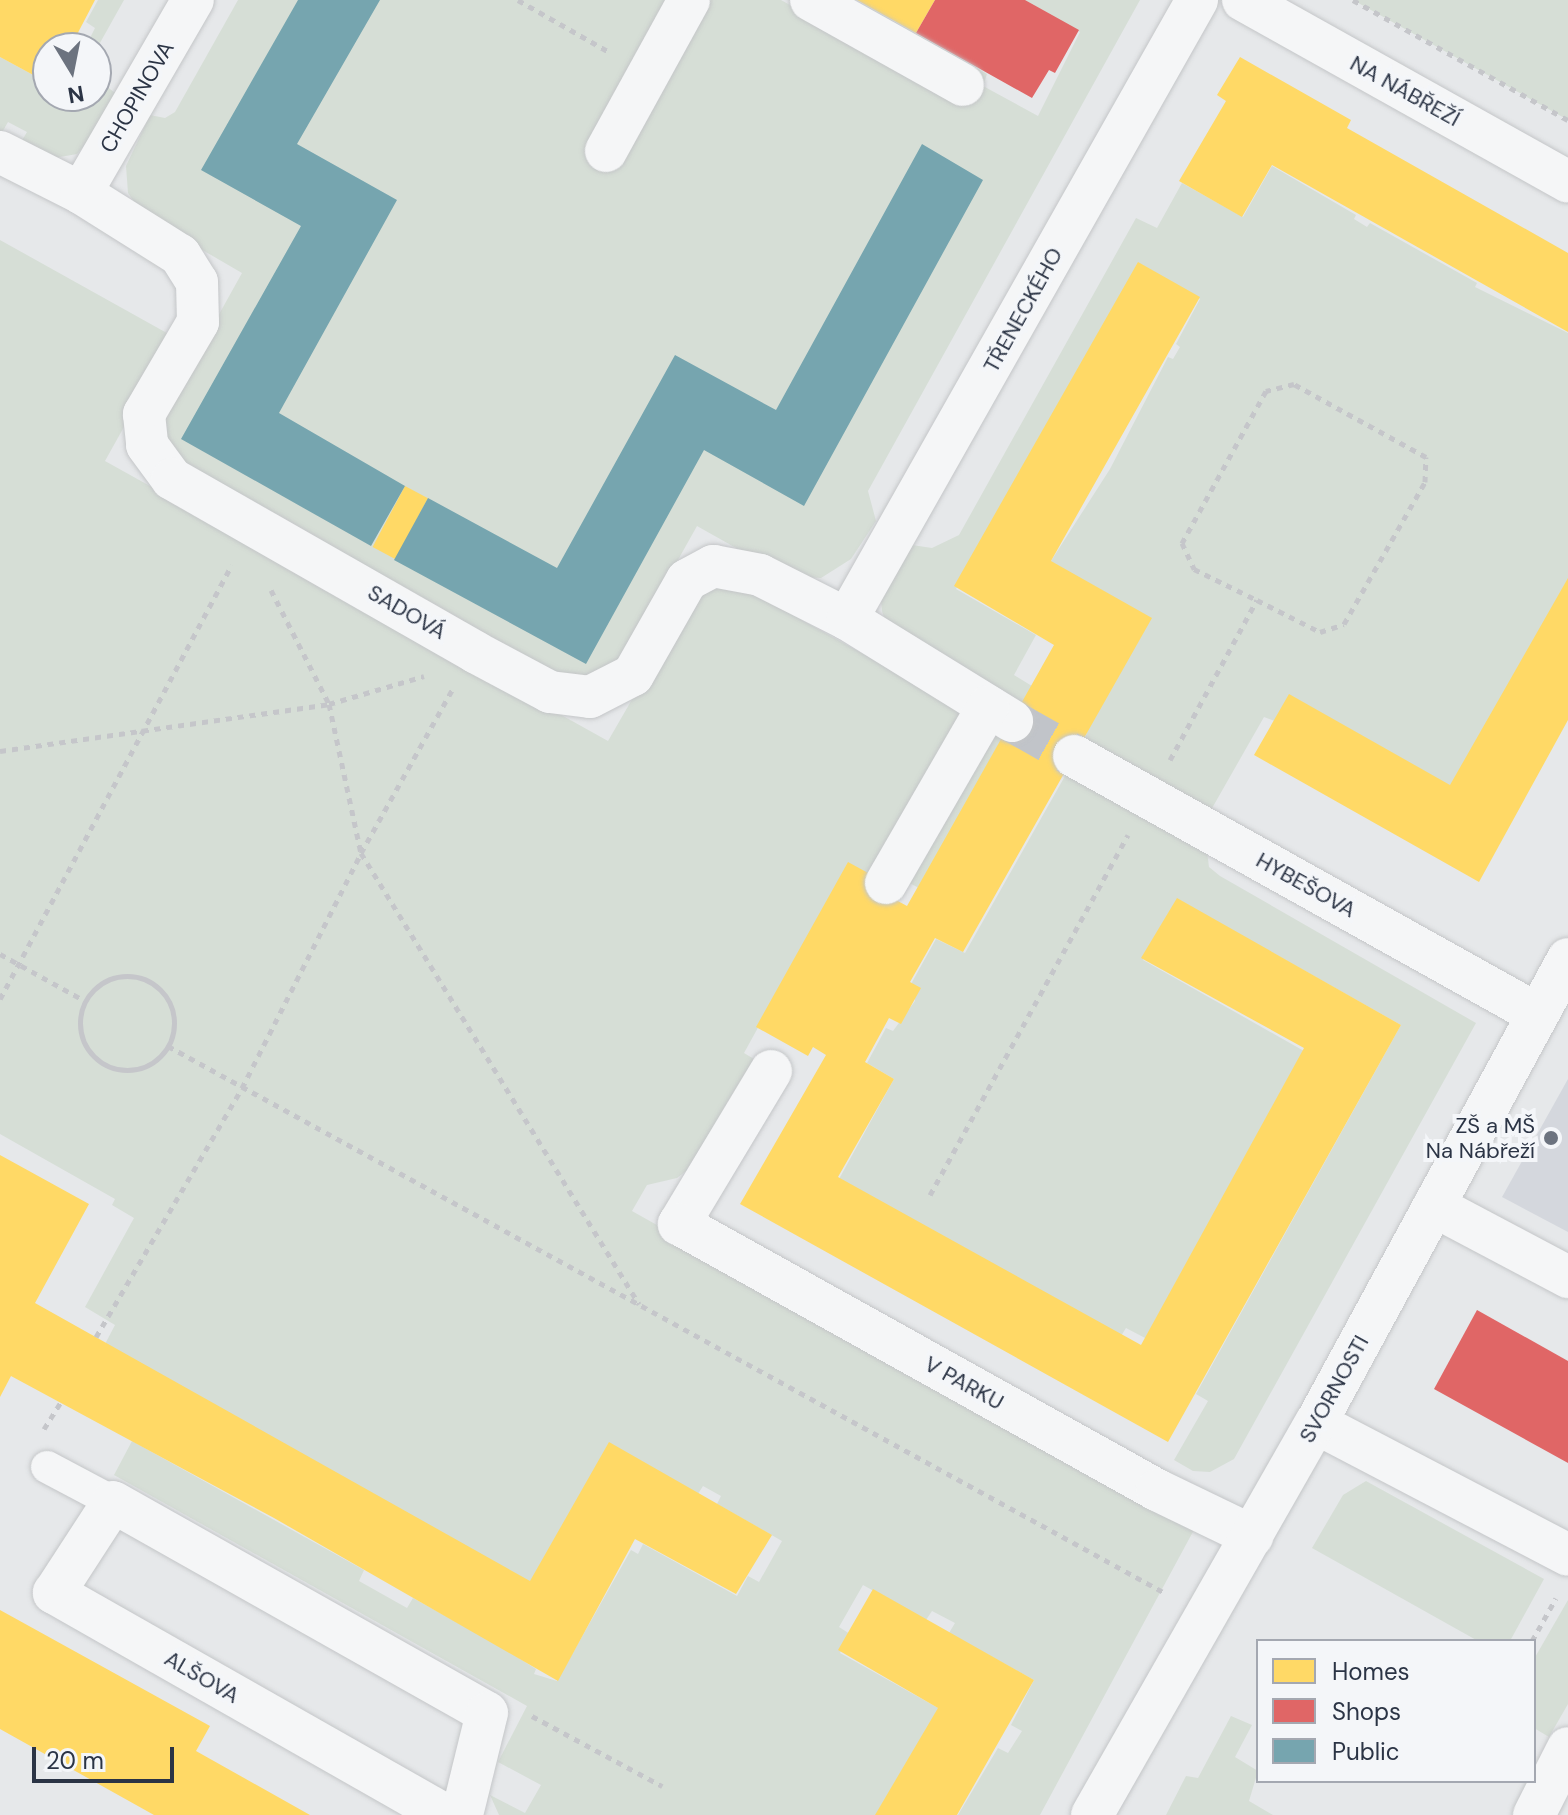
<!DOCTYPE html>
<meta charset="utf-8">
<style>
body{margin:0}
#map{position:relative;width:1568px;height:1815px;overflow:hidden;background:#e6e8ea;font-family:"DM Sans",sans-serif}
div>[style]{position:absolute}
.built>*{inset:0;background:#d4d7dd}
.green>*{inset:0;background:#d6ded6}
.homes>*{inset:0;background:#ffd966;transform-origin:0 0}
.shops>*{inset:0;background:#e06666}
.public>*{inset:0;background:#76a5af}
.minor-tunnel>*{height:42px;margin-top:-21px;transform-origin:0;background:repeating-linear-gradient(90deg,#c1c4c9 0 42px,transparent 0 63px)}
.path>*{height:5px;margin-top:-2.5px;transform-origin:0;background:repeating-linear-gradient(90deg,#c5c6ca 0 6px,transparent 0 12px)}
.path>.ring{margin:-2.5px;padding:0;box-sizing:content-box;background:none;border:5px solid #c5c6ca;border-radius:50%}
.roads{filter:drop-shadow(0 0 2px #c4c6c8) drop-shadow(0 0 2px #c4c6c8)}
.pedestrian>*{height:32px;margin:-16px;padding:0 16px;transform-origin:16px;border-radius:16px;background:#f5f6f7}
.minor>*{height:42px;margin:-21px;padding:0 21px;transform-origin:21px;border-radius:21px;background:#f5f6f7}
.dots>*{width:22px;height:22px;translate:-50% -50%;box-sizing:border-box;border:4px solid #f4f6f9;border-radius:50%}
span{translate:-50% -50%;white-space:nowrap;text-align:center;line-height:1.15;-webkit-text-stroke:8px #f4f6f9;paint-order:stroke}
.street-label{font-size:22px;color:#2b3445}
.poi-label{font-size:22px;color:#2b3445}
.right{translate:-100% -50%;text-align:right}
.legend{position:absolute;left:1256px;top:1639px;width:280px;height:144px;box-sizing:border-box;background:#f4f6f9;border:2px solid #a4a8b1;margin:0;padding:10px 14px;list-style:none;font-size:24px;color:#2b3445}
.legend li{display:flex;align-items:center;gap:16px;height:40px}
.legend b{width:40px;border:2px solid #a4a8b1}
.north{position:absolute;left:32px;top:32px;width:80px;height:80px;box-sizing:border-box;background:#f4f6f9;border:2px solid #a4a8b1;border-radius:50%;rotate:170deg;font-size:22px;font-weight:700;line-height:32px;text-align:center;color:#2b3445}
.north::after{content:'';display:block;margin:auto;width:28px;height:36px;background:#6c737f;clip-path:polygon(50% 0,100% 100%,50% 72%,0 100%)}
.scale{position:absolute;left:32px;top:1747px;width:142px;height:36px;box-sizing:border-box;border:4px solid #2b3445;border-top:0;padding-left:10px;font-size:24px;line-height:28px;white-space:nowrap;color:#2b3445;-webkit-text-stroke:6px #f4f6f9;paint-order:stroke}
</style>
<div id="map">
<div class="built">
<div style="clip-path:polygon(1568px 1079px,1568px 1232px,1502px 1197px)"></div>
</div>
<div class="green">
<div style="clip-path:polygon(98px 0,124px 0,96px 50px,72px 48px,78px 36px,88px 42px,95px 28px,86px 22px)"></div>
<div style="clip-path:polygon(238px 0,781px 0,955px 97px,866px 6px,987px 74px,983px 86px,1038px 116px,1080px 32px,1025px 0,1140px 0,868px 491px,876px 521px,851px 559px,821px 578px,786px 576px,697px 526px,623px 658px,609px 671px,565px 681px,189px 474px,170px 454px,164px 424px,168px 406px,242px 273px,144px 216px,128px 193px,126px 166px,150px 115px,165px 118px,175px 112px)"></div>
<div style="clip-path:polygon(1353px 0,1568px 0,1568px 120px)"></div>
<div style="clip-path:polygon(0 57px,48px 83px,48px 96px,96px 96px,96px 78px,124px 100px,77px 154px,54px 158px,18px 147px,27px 132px,8px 122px,0 136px)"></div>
<div style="clip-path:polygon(1272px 166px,1356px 215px,1354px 219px,1367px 227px,1370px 223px,1477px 283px,1475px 287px,1568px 333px,1568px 579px,1452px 787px,1264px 717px,1211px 810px,1083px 743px,1088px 730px,1051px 561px,1110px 469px,1168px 357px,1173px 359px,1180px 347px,1176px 344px,1200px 299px,1139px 265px,956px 589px,1036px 635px,1014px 675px,1032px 686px,1021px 707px,885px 620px,882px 611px,881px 600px,912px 545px,932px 548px,959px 535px,1136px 218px,1157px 228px,1182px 183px,1243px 217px)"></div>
<div style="clip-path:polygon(0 240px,174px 337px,105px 461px,608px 741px,686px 606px,704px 590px,730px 586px,753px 593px,1006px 733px,919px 888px,890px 873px,884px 885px,848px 865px,744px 1053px,759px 1062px,699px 1161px,677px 1178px,647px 1185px,632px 1211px,1195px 1528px,1040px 1815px,958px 1815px,998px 1748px,1008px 1753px,1022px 1731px,1011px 1725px,1034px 1680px,949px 1633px,955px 1623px,932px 1611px,926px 1620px,863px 1585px,839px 1627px,850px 1634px,840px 1653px,940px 1709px,876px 1815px,499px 1815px,490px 1795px,525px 1813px,541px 1785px,498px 1762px,527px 1706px,114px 1475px,132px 1441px,364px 1570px,359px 1581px,407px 1608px,413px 1598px,498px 1645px,536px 1669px,534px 1674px,557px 1681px,631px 1550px,638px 1554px,643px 1544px,737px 1596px,748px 1576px,759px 1582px,782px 1541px,717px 1504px,721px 1496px,703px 1486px,698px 1494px,610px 1445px,532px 1584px,104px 1346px,115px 1325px,85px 1307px,134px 1218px,112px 1205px,115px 1199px,0 1134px)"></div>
<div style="clip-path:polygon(1069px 769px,1207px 852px,1209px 867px,1220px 876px,1476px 1023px,1234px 1459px,1210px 1472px,1193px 1471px,1174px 1460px,1208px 1401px,1196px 1394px,1401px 1025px,1177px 899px,1143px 960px,1304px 1051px,1147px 1339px,1126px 1328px,1121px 1336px,839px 1179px,894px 1079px,867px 1063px,886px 1028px,893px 1031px,915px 1001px,911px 984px,936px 939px,965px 953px)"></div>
<div style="clip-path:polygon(1366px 1481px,1544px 1579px,1510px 1641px,1478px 1641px,1312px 1548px,1343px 1495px)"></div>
<div style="clip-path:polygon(1568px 1600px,1568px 1704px,1549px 1737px,1534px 1728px,1534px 1659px)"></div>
<div style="clip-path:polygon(1231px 1716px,1252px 1725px,1235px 1757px,1258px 1771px,1249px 1801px,1273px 1815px,1166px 1815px,1186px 1776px,1198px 1778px)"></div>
</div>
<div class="homes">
<div style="clip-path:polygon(0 0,95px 0,70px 48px,48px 48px,48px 83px,0 57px)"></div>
<div style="clip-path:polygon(857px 0,935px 0,916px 33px)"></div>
<div style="clip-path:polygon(1240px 57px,1351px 120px,1347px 128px,1568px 253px,1568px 332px,1272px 165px,1242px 217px,1179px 181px,1226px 101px,1217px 95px)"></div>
<div style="clip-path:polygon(1138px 262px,1200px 297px,1051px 561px,1152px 618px,963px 952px,935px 938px,910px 982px,921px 988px,901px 1024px,889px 1018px,865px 1062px,894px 1079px,838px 1177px,1141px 1345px,1304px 1048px,1141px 958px,1177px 898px,1401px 1025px,1168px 1442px,740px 1204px,826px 1055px,813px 1047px,808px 1056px,756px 1027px,848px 862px,901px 891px,896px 900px,907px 906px,1054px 645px,954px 586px)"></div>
<div style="left:405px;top:486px;width:26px;height:69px;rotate:28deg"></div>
<div style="clip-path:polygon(1568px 578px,1568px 720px,1479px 882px,1254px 755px,1289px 694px,1450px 785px)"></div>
<div style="clip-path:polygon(0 1155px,89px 1204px,35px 1303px,530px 1581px,609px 1442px,772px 1535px,736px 1594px,635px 1539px,558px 1681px,274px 1518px,11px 1376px,0 1397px)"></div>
<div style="clip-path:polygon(873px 1589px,1034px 1680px,957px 1815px,875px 1815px,938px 1708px,838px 1650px)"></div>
<div style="clip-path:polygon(0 1610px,210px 1726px,196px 1751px,310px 1815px,154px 1815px,0 1729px)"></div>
</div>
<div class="shops">
<div style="clip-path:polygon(935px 0,1025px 0,1079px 30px,1055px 73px,1049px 70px,1032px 98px,916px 33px)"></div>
<div style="clip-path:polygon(1477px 1310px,1568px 1361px,1568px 1463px,1434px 1389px)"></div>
</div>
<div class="public">
<div style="clip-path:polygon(298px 0,380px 0,297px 144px,397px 200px,279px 413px,405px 486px,371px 546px,181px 439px,301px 226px,201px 170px)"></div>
<div style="clip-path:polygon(922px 144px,983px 180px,804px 506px,704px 450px,586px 664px,394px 560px,428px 498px,557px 568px,675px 355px,776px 410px)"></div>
</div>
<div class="minor-tunnel">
<div style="left:1012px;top:721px;width:71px;rotate:29.4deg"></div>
</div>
<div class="path">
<div style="left:518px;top:0;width:105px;rotate:29.7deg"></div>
<div style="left:1353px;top:0;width:246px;rotate:29.2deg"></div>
<div style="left:271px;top:590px;width:128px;rotate:63deg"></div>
<div style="left:329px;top:704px;width:152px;rotate:77.9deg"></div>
<div style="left:361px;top:853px;width:530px;rotate:58.35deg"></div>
<div style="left:0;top:751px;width:332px;rotate:-8.1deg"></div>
<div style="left:329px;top:704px;width:99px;rotate:-16.4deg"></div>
<div style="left:1170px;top:760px;width:182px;rotate:-61.5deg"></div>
<div style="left:1257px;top:600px;width:71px;rotate:26.9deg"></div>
<div style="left:1320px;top:632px;width:25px;rotate:-18deg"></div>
<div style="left:1344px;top:624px;width:163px;rotate:-60.3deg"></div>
<div style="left:1425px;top:482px;width:25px;rotate:-88deg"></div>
<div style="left:1426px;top:457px;width:151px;rotate:-151.1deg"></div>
<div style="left:1294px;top:384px;width:29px;rotate:166deg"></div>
<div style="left:1266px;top:391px;width:174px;rotate:118.9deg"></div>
<div style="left:1182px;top:543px;width:29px;rotate:65deg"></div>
<div style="left:1194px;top:569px;width:70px;rotate:26.2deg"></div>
<div style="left:0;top:954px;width:97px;rotate:28.9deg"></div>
<div class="ring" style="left:80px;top:976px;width:89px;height:89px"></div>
<div style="left:0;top:999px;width:492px;rotate:-61.9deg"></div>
<div style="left:168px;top:1046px;width:1139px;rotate:28.75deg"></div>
<div style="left:930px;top:1195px;width:411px;rotate:-61.2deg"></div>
<div style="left:96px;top:1337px;width:289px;rotate:-59.6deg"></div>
<div style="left:242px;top:1088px;width:263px;rotate:-63.1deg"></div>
<div style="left:361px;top:853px;width:187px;rotate:-60.8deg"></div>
<div style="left:44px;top:1429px;width:31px;rotate:-58deg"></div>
<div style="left:1532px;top:1641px;width:49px;rotate:-60.8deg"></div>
<div style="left:532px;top:1716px;width:148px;rotate:28.3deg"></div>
</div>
<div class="roads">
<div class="pedestrian">
<div style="left:47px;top:1467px;width:75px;rotate:27.9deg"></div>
</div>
<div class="minor">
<div style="left:811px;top:0;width:174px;rotate:29.2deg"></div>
<div style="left:1243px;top:0;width:372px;rotate:29.2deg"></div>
<div style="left:606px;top:151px;width:172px;rotate:-61.2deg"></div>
<div style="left:0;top:152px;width:91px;rotate:26.8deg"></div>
<div style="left:81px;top:193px;width:117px;rotate:32.1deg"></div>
<div style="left:180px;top:255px;width:32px;rotate:58deg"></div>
<div style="left:197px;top:282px;width:40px;rotate:88.6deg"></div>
<div style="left:198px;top:322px;width:107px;rotate:120.4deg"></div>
<div style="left:144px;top:414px;width:31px;rotate:84deg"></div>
<div style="left:147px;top:445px;width:42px;rotate:53.7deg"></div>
<div style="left:172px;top:479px;width:349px;rotate:29.7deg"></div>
<div style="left:475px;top:652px;width:85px;rotate:28.1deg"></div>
<div style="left:550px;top:692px;width:40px;rotate:7.1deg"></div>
<div style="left:590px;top:697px;width:48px;rotate:-27.1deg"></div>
<div style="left:633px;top:675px;width:109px;rotate:-60.4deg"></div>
<div style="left:687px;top:580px;width:30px;rotate:-28deg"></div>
<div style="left:713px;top:566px;width:48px;rotate:10.8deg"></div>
<div style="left:760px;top:575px;width:97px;rotate:26.8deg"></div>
<div style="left:847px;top:619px;width:194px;rotate:31.7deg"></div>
<div style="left:81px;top:193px;width:223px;rotate:-59.9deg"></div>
<div style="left:847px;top:619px;width:711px;rotate:-60.51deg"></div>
<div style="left:1074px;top:756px;width:530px;rotate:29.13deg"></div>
<div style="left:886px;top:883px;width:204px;rotate:-60deg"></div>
<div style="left:771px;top:1071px;width:179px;rotate:121deg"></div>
<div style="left:679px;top:1224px;width:547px;rotate:29.1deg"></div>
<div style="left:1157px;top:1490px;width:106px;rotate:25.8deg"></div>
<div style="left:1434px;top:1206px;width:152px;rotate:27.9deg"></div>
<div style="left:1316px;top:1423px;width:284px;rotate:27.6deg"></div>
<div style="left:445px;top:1815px;width:450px;rotate:-150.4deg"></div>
<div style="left:54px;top:1593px;width:108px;rotate:-57deg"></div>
<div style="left:113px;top:1502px;width:429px;rotate:29.4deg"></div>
<div style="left:487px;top:1713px;width:105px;rotate:103.8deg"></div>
<div style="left:1092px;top:1815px;width:451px;rotate:-60.3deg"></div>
<div style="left:1316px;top:1423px;width:528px;rotate:-61.49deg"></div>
<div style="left:1534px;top:1815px;width:75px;rotate:-63.1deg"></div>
</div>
</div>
<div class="dots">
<div style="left:1551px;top:1138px;background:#6c737f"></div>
</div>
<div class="street-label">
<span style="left:1405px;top:91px;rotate:29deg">NA NÁBŘEŽÍ</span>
<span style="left:137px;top:97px;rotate:-60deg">CHOPINOVA</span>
<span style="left:1023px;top:310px;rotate:-61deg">TŘENECKÉHO</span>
<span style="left:407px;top:612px;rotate:30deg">SADOVÁ</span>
<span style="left:1306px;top:885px;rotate:29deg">HYBEŠOVA</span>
<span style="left:964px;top:1383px;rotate:29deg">V PARKU</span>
<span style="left:1334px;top:1389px;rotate:-61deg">SVORNOSTI</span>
<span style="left:202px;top:1677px;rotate:30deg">ALŠOVA</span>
</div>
<div class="poi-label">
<span class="right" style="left:1535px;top:1138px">ZŠ a MŠ<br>Na Nábřeží</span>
</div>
<ul class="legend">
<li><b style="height:22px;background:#ffd966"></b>Homes</li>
<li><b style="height:22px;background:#e06666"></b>Shops</li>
<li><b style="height:22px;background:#76a5af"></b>Public</li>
</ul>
<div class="north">N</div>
<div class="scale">20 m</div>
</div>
